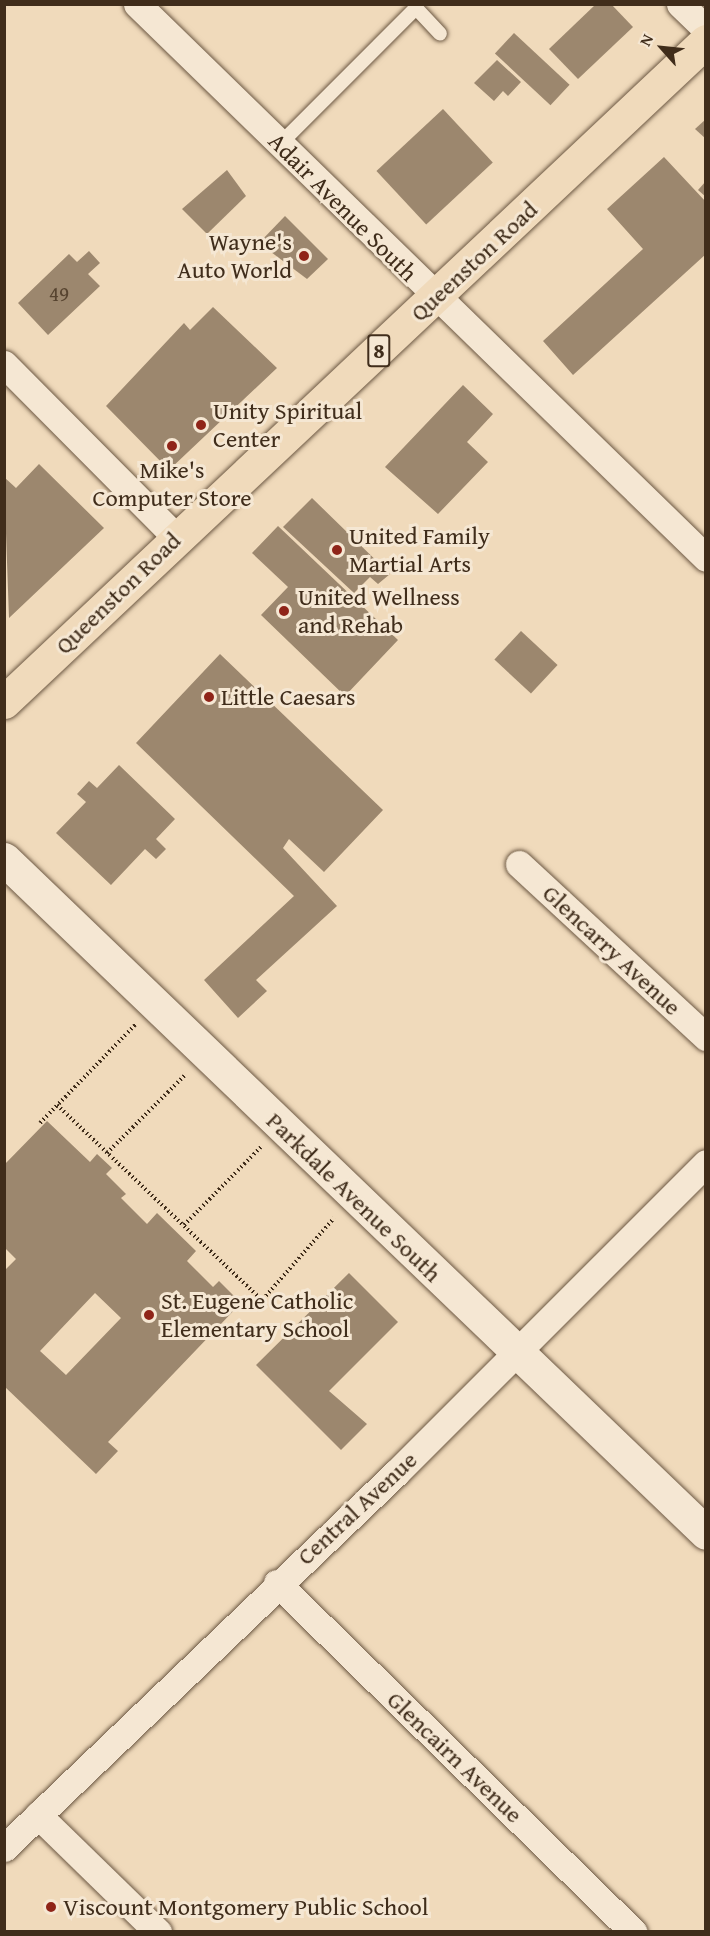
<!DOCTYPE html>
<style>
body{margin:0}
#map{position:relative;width:710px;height:1936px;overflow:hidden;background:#f0dabb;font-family:"Gentium Book Plus",serif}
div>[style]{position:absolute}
.building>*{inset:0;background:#9c876e;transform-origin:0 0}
.path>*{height:4px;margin-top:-2px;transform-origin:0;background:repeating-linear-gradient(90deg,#402d1b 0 1.5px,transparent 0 4.5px)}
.roads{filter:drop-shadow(0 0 2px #6c5843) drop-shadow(0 0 2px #6c5843)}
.service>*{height:14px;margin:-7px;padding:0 7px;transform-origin:7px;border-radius:7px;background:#f5e7d3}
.minor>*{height:27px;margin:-13.5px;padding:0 13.5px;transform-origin:13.5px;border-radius:13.5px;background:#f5e7d3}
.secondary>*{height:33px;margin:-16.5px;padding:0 16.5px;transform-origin:16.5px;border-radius:16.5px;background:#f5e7d3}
.primary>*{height:33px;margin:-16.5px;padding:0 16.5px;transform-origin:16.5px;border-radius:16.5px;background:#f0dabb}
.dots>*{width:16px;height:16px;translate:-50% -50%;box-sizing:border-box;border:3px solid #f5e7d3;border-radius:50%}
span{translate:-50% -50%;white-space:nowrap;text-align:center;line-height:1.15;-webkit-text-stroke:6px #f5e7d3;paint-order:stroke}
.number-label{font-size:21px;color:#574430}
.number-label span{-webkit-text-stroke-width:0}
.shield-label span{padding:2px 4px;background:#f5e7d3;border:2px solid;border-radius:4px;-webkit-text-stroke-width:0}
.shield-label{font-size:22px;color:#402d1b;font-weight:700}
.street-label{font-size:24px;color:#402d1b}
.poi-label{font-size:24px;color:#402d1b}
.right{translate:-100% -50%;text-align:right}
.left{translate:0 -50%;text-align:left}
.frame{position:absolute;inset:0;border:6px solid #402d1b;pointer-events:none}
.north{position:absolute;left:632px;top:18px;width:60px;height:60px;-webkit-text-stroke:4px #f5e7d3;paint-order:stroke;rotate:297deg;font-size:16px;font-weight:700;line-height:24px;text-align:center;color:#402d1b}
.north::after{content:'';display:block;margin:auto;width:21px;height:27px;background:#402d1b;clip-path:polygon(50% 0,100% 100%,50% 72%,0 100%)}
</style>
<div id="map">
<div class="building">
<div style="clip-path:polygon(596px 4px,611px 4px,633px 27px,578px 79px,549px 49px)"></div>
<div style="left:514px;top:33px;width:76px;height:28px;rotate:43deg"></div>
<div style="clip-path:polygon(497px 60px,521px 82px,508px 96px,503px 91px,494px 101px,474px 83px)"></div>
<div style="left:443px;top:109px;width:73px;height:91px;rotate:47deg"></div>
<div style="clip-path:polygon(706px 119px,706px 139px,695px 129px)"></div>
<div style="clip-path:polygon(664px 157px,706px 202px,706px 254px,573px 375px,543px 341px,643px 249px,607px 209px)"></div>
<div style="clip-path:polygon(227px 170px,246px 196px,207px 234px,182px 209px)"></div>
<div style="clip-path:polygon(706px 181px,706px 197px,698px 190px)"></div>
<div style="clip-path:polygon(285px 216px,328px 259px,307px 279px,259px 243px)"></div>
<div style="clip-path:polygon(89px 251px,100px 263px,88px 274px,100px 286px,48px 335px,18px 303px,69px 254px,77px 262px)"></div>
<div style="clip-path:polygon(213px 307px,277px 368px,169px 470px,106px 406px,184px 323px,190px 330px)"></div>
<div style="clip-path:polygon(463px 385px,493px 414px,467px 442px,488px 462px,438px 514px,385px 467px)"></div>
<div style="clip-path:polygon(39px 464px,104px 528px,9px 618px,4px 477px,16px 488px)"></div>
<div style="clip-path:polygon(312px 498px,390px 574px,378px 584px,370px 577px,354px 593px,283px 527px)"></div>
<div style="clip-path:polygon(278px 526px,398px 640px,345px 696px,261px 615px,288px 587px,252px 553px)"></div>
<div style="left:521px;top:631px;width:50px;height:39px;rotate:43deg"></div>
<div style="clip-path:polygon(220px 654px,383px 810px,324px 872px,289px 839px,283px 848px,337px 906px,256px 980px,267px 991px,238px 1018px,204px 980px,294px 896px,136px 743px)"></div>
<div style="clip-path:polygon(119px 765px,175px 819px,156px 839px,166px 849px,156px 859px,145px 849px,111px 885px,56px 833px,86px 802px,77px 794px,89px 781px,97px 788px)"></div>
<div style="clip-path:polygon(evenodd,47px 1121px,90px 1162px,97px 1154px,112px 1168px,106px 1174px,126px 1194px,121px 1198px,147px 1224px,157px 1213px,196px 1251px,187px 1261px,213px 1287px,219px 1281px,241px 1303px,108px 1442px,118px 1451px,96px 1474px,4px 1386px,4px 1271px,16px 1259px,4px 1247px,4px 1165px,47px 1121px,95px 1293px,121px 1318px,66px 1375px,40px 1351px,95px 1293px)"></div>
<div style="clip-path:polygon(349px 1273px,398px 1322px,329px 1391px,367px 1424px,341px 1450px,256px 1365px)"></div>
</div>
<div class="path">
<div style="left:57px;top:1105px;width:283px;rotate:43.6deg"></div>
<div style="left:40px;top:1123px;width:138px;rotate:-45.9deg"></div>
<div style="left:107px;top:1153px;width:110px;rotate:-45deg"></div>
<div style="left:184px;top:1225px;width:110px;rotate:-45.4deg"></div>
<div style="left:257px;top:1306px;width:117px;rotate:-48.8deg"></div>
</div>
<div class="roads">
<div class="service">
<div style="left:279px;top:145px;width:194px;rotate:-45deg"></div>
<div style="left:416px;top:8px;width:35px;rotate:47deg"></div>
</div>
<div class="minor">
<div style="left:137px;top:4px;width:794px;rotate:44.23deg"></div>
<div style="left:680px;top:4px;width:36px;rotate:44deg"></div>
<div style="left:4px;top:364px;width:244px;rotate:45.2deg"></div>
<div style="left:519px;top:864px;width:255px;rotate:42.8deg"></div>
<div style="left:277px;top:1583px;width:499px;rotate:44.4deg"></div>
<div style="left:38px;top:1815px;width:168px;rotate:44.3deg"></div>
<div style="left:4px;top:1848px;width:542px;rotate:-43.73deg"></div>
<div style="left:396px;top:1473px;width:438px;rotate:-45deg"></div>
</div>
<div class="secondary">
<div style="left:4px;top:859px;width:973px;rotate:43.83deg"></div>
</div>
<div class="primary">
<div style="left:4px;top:702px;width:964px;rotate:-43.28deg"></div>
</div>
</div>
<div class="dots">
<div style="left:304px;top:256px;background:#8f2418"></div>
<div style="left:201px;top:425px;background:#8f2418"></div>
<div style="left:172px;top:446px;background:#8f2418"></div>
<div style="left:337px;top:550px;background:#8f2418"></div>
<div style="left:284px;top:611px;background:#8f2418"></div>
<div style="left:209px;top:697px;background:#8f2418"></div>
<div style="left:149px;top:1315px;background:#8f2418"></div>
<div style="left:51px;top:1907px;background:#8f2418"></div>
</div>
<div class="number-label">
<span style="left:59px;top:294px">49</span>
</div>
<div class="shield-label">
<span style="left:379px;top:351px">8</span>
</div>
<div class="street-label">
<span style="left:343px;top:207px;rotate:45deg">Adair Avenue South</span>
<span style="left:474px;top:261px;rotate:-43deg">Queenston Road</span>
<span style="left:118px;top:593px;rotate:-44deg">Queenston Road</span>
<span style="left:612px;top:950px;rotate:43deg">Glencarry Avenue</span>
<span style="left:354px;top:1197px;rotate:44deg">Parkdale Avenue South</span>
<span style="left:357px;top:1508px;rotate:-43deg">Central Avenue</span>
<span style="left:455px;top:1757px;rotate:44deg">Glencairn Avenue</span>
</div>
<div class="poi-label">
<span class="right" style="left:292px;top:256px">Wayne's<br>Auto World</span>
<span class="left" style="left:213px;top:425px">Unity Spiritual<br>Center</span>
<span style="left:172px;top:484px">Mike's<br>Computer Store</span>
<span class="left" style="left:349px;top:550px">United Family<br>Martial Arts</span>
<span class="left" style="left:298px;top:611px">United Wellness<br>and Rehab</span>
<span class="left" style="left:221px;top:697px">Little Caesars</span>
<span class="left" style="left:161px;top:1315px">St. Eugene Catholic<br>Elementary School</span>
<span class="left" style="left:63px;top:1907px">Viscount Montgomery Public School</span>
</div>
<div class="frame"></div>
<div class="north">N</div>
</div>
